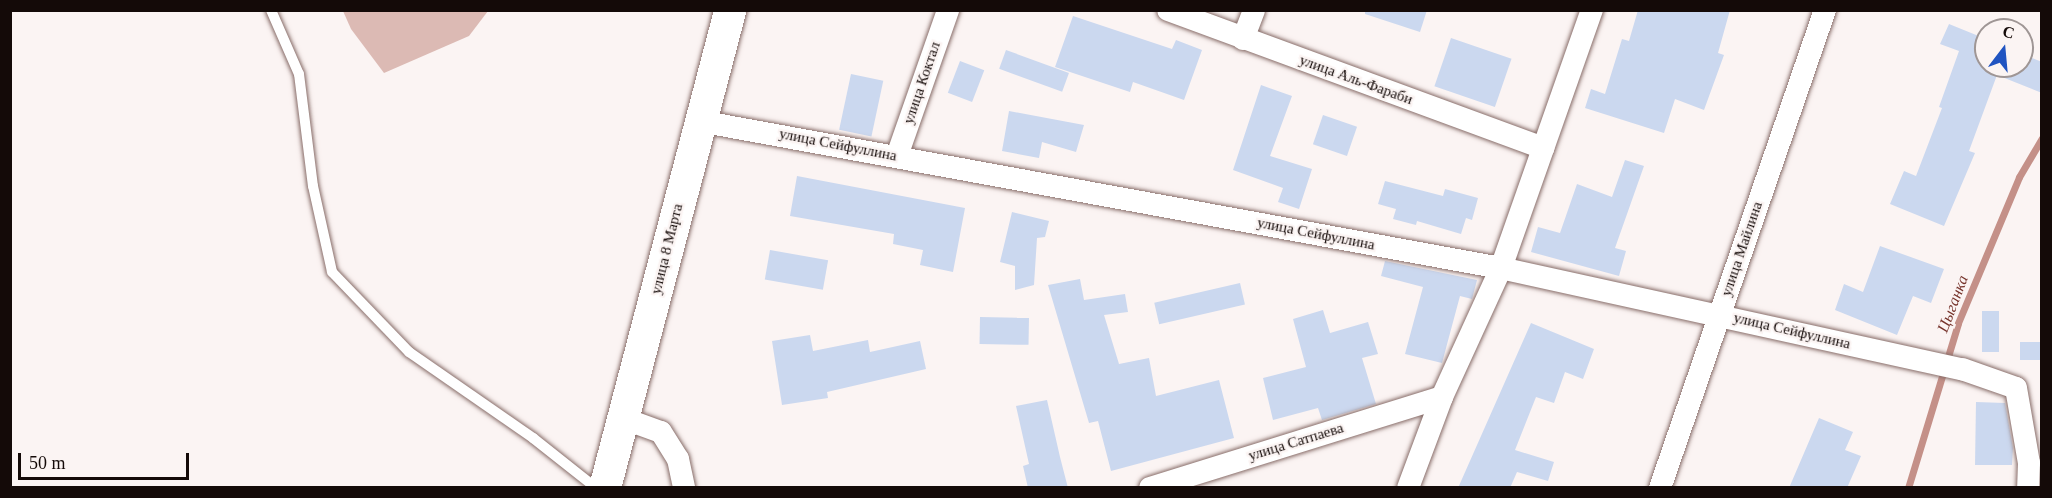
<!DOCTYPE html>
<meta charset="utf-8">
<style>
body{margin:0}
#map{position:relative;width:2052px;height:498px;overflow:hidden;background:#fbf4f3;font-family:Georgia,serif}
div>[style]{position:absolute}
.green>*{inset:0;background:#dcbab4}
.stream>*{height:7px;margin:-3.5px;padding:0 3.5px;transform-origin:3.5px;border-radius:3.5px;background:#c49088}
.building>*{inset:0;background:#cbd8ef;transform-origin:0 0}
.roads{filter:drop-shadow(0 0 2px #886d69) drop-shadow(0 0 2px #886d69)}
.lane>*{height:10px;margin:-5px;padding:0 5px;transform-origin:5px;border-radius:5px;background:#fff}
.street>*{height:22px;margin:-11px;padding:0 11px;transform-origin:11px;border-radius:11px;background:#fff}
.secondary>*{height:32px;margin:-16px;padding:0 16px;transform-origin:16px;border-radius:16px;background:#fff}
span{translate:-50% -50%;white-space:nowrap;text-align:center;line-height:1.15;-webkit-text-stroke:4.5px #fbf4f3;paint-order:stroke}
.street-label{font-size:15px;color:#140a08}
.water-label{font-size:16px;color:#76332b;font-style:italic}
.frame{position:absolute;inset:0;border:12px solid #140a08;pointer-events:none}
.north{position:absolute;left:1974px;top:18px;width:60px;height:60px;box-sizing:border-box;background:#fbf4f3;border:2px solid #9f9695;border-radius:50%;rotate:16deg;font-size:16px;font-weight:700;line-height:24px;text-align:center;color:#140a08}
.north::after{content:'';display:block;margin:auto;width:21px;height:27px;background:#2054c1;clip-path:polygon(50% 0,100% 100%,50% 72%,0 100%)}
.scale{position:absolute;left:18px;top:453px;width:171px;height:27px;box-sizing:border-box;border:3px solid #140a08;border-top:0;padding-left:8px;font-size:18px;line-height:21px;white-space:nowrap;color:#140a08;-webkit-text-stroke:4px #fbf4f3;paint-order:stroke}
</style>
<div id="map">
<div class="green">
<div style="clip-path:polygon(343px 11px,488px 11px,469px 36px,384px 73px,351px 29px)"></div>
</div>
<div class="stream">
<div style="left:1908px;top:488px;width:172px;rotate:-73.1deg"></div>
<div style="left:1958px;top:323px;width:158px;rotate:-67.3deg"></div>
<div style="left:2019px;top:177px;width:45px;rotate:-59.5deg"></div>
</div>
<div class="building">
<div style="clip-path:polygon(1365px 10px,1427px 10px,1420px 32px,1365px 14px)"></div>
<div style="clip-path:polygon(1638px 10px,1730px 10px,1718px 53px,1724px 55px,1704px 110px,1675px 99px,1664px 133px,1585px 108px,1591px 89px,1605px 94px,1622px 39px,1629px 41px)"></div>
<div style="clip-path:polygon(1073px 16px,1172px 49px,1176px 40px,1202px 50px,1184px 100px,1133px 82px,1130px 92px,1055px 67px)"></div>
<div style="clip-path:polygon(1949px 24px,1986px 39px,1986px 66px,2022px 66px,2022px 54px,2042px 62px,2042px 93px,1997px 75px,1969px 151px,1975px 153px,1944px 226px,1890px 204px,1904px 171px,1916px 176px,1942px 108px,1939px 107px,1959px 51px,1940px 44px)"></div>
<div style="left:1451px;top:38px;width:64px;height:51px;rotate:19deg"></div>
<div style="left:1006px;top:50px;width:67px;height:20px;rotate:20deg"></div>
<div style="left:960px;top:61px;width:26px;height:34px;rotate:21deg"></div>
<div style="left:851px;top:74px;width:33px;height:57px;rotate:12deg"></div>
<div style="clip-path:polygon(1261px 85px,1292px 96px,1270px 156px,1312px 169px,1299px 209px,1278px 202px,1283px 188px,1233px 170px)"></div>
<div style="clip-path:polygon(1009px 111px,1084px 125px,1076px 152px,1042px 142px,1039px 158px,1002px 151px)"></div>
<div style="left:1323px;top:115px;width:36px;height:31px;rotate:19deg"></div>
<div style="clip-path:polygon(1625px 160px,1644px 166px,1615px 248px,1626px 251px,1619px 276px,1531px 252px,1538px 227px,1560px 233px,1577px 184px,1612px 197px)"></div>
<div style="clip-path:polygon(797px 176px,965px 208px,953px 272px,920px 265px,923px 250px,893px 244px,894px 234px,790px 216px)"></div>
<div style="clip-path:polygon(1385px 181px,1443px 196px,1445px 189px,1478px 198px,1472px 220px,1466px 218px,1461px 234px,1417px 221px,1416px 225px,1393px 219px,1396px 209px,1378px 204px)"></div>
<div style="clip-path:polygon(1012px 212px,1049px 221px,1045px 237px,1037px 238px,1034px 285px,1015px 290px,1015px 266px,1000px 262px)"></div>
<div style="clip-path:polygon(1880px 246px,1944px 269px,1931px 303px,1913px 296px,1897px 335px,1835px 310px,1844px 284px,1863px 292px)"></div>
<div style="left:770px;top:250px;width:59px;height:30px;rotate:10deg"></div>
<div style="clip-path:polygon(1385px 261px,1477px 280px,1472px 299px,1460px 296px,1442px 363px,1405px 354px,1423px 287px,1381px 276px)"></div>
<div style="clip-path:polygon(1080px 279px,1084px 300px,1125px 294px,1128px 312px,1104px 315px,1119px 364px,1149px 358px,1156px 396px,1219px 380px,1234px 438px,1111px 471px,1098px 421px,1089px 423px,1048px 285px)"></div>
<div style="left:1240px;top:283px;width:22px;height:88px;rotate:77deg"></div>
<div style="clip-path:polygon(1323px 310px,1330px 333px,1368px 322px,1378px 354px,1362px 358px,1376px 404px,1322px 420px,1318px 408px,1273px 420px,1263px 378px,1306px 367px,1293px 319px)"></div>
<div style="left:1982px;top:311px;width:17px;height:41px"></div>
<div style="left:980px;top:317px;width:49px;height:27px;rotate:1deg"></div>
<div style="clip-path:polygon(1531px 323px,1594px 349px,1583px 379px,1565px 372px,1554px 403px,1536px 397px,1515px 450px,1554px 462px,1548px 481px,1517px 472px,1510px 488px,1458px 488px)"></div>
<div style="clip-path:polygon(810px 335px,813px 351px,868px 340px,870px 352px,920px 341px,926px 369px,827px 392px,828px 398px,782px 405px,772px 341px)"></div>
<div style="left:2042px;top:342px;width:18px;height:22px;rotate:90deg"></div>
<div style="clip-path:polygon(1047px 400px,1060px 457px,1068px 488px,1028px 488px,1023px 466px,1029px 464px,1016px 406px)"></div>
<div style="clip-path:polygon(1976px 402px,2005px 403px,2013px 448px,2012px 465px,1975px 465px)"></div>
<div style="clip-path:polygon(1819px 418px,1853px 432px,1845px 450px,1861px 456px,1847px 488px,1789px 488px)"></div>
</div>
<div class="roads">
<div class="lane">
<div style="left:271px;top:10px;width:70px;rotate:66.4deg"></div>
<div style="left:299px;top:74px;width:113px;rotate:82.9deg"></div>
<div style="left:313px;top:186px;width:88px;rotate:77.5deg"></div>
<div style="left:332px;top:272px;width:111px;rotate:46.1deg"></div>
<div style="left:409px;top:352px;width:151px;rotate:34.7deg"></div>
<div style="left:533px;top:438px;width:80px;rotate:38.4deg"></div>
</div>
<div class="street">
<div style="left:1168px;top:10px;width:400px;rotate:20.2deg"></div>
<div style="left:1243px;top:39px;width:31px;rotate:-69deg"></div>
<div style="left:699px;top:121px;width:815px;rotate:10.39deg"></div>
<div style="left:1501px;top:268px;width:472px;rotate:12.4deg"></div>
<div style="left:1962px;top:369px;width:57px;rotate:19.4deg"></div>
<div style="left:2016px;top:388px;width:76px;rotate:80.2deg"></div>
<div style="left:2029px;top:463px;width:25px;rotate:92deg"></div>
<div style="left:897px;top:156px;width:155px;rotate:-70.7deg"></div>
<div style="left:625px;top:419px;width:38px;rotate:20deg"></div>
<div style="left:661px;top:432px;width:32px;rotate:58deg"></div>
<div style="left:678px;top:459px;width:30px;rotate:78deg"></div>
<div style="left:1150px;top:488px;width:306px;rotate:-17.3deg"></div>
<div style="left:1408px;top:488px;width:97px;rotate:-69.5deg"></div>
<div style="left:1442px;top:397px;width:142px;rotate:-65.4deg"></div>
<div style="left:1501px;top:268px;width:274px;rotate:-70.6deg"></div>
<div style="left:1660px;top:488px;width:506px;rotate:-70.96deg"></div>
</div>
<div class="secondary">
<div style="left:605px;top:488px;width:494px;rotate:-75.3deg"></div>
</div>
</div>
<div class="street-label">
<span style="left:1356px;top:80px;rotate:20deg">улица Аль-Фараби</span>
<span style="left:922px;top:83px;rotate:-71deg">улица Коктал</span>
<span style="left:838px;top:145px;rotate:11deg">улица Сейфуллина</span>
<span style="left:1316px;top:234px;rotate:11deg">улица Сейфуллина</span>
<span style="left:667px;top:249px;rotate:-76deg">улица 8 Марта</span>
<span style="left:1742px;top:249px;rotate:-71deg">улица Майлина</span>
<span style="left:1792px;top:331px;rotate:13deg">улица Сейфуллина</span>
<span style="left:1296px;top:442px;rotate:-17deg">улица Сатпаева</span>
</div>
<div class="water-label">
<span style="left:1953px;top:304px;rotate:-69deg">Цыганка</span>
</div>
<div class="frame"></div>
<div class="north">С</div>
<div class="scale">50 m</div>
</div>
